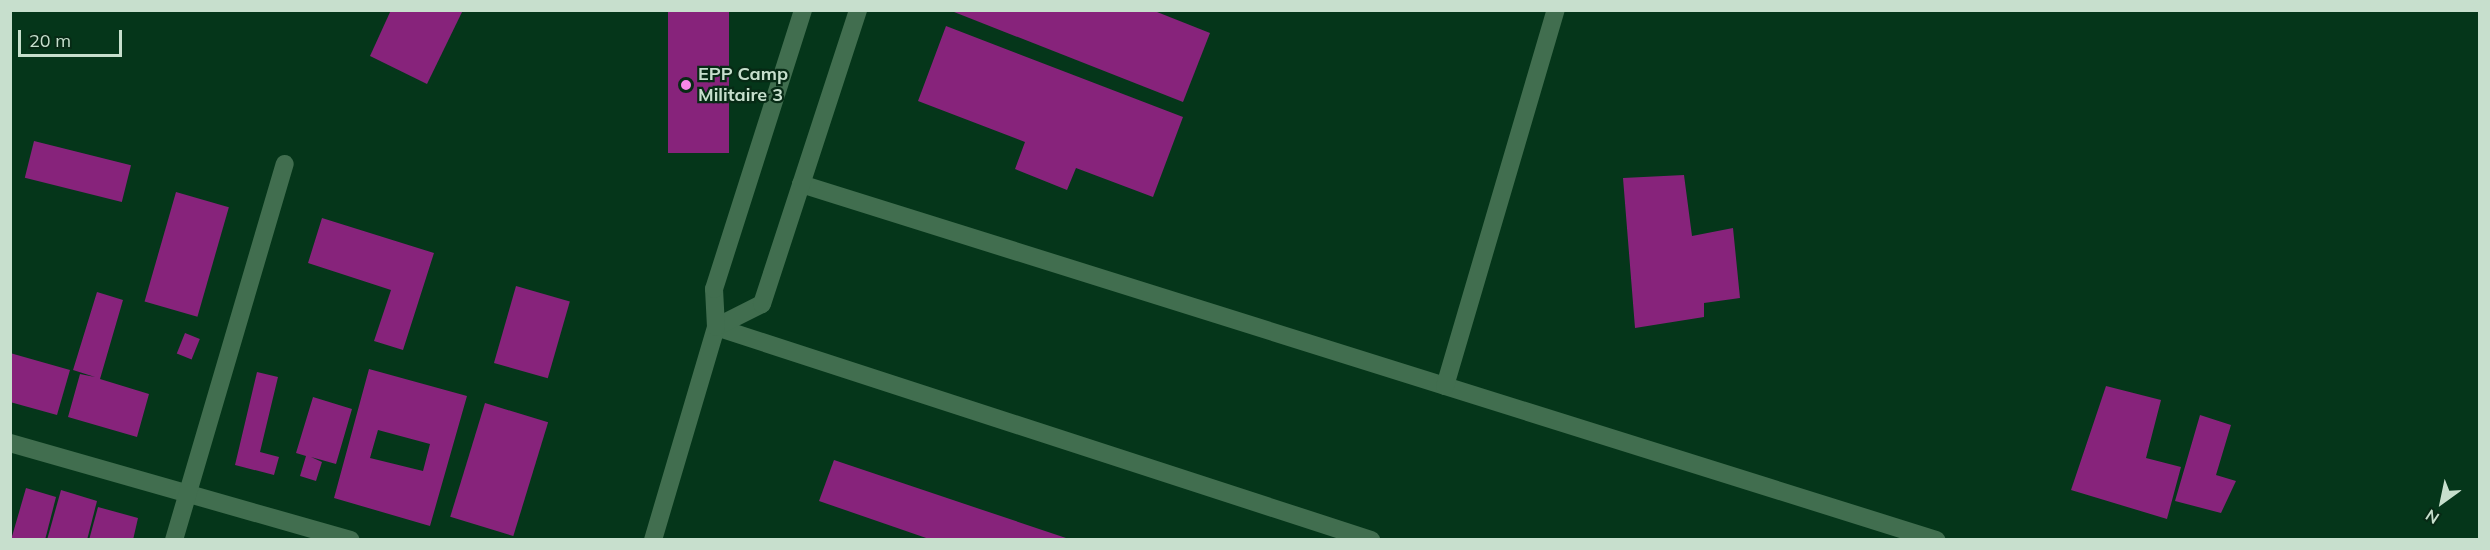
<!DOCTYPE html>
<style>
body{margin:0}
#map{position:relative;width:2490px;height:550px;overflow:hidden;background:#05361a;font-family:Mulish,sans-serif}
div>[style]{position:absolute}
.building>*{inset:0;background:#87237b;transform-origin:0 0}
.minor>*{height:18px;margin:-9px;padding:0 9px;transform-origin:9px;border-radius:9px;background:#416e4f}
.dots>*{width:16px;height:16px;translate:-50% -50%;box-sizing:border-box;border:3px solid #072a15;border-radius:50%}
span{translate:-50% -50%;white-space:nowrap;text-align:center;line-height:1.15;-webkit-text-stroke:4.5px #072a15;paint-order:stroke}
.poi-label{font-size:18px;color:#c7dfcd;font-weight:700}
.left{translate:0 -50%;text-align:left}
.frame{position:absolute;inset:0;border:12px solid #c7dfcd;pointer-events:none}
.north{position:absolute;left:2412px;top:472px;width:60px;height:60px;-webkit-text-stroke:4px #072a15;paint-order:stroke;rotate:213deg;font-size:16px;font-weight:700;line-height:24px;text-align:center;color:#c7dfcd}
.north::after{content:'';display:block;margin:auto;width:21px;height:27px;background:#c7dfcd;clip-path:polygon(50% 0,100% 100%,50% 72%,0 100%)}
.scale{position:absolute;left:18px;top:30px;width:104px;height:27px;box-sizing:border-box;border:3px solid #c7dfcd;border-top:0;padding-left:8px;font-size:18px;line-height:21px;white-space:nowrap;color:#c7dfcd;-webkit-text-stroke:4px #072a15;paint-order:stroke}
</style>
<div id="map">
<div class="building">
<div style="clip-path:polygon(391px 10px,463px 10px,427px 84px,370px 56px)"></div>
<div style="left:668px;top:10px;width:61px;height:143px"></div>
<div style="clip-path:polygon(949px 10px,1152px 10px,1210px 33px,1183px 102px)"></div>
<div style="clip-path:polygon(946px 26px,1183px 117px,1153px 197px,1076px 168px,1067px 190px,1015px 169px,1025px 142px,918px 101px)"></div>
<div style="left:34px;top:141px;width:100px;height:38px;rotate:14deg"></div>
<div style="clip-path:polygon(1684px 175px,1692px 236px,1733px 228px,1740px 298px,1704px 303px,1704px 317px,1635px 328px,1623px 178px)"></div>
<div style="left:176px;top:192px;width:55px;height:114px;rotate:16deg"></div>
<div style="clip-path:polygon(322px 218px,434px 253px,403px 350px,374px 341px,391px 290px,308px 263px)"></div>
<div style="left:516px;top:286px;width:56px;height:80px;rotate:16deg"></div>
<div style="clip-path:polygon(97px 292px,123px 300px,100px 379px,149px 394px,137px 437px,68px 417px,80px 374px,95px 377px,73px 370px)"></div>
<div style="left:185px;top:333px;width:16px;height:22px;rotate:22deg"></div>
<div style="clip-path:polygon(10px 353px,70px 370px,57px 415px,10px 402px)"></div>
<div style="clip-path:polygon(evenodd,369px 369px,467px 396px,430px 526px,334px 498px,369px 369px,378px 430px,430px 444px,423px 471px,370px 458px,378px 430px)"></div>
<div style="clip-path:polygon(257px 372px,278px 377px,260px 452px,279px 457px,274px 475px,235px 465px)"></div>
<div style="clip-path:polygon(2106px 386px,2161px 400px,2146px 458px,2181px 467px,2167px 519px,2071px 490px)"></div>
<div style="clip-path:polygon(313px 397px,352px 409px,336px 464px,311px 457px,322px 462px,316px 481px,300px 476px,306px 456px,296px 453px)"></div>
<div style="left:485px;top:403px;width:66px;height:119px;rotate:17deg"></div>
<div style="clip-path:polygon(2200px 415px,2231px 425px,2216px 475px,2236px 481px,2221px 513px,2175px 501px)"></div>
<div style="clip-path:polygon(834px 460px,1069px 539px,1069px 540px,932px 540px,819px 501px)"></div>
<div style="clip-path:polygon(26px 488px,56px 497px,45px 540px,11px 540px)"></div>
<div style="clip-path:polygon(61px 490px,97px 501px,87px 540px,47px 540px)"></div>
<div style="clip-path:polygon(98px 507px,138px 518px,133px 540px,89px 540px)"></div>
</div>
<div class="minor">
<div style="left:801px;top:184px;width:1190px;rotate:17.41deg"></div>
<div style="left:716px;top:327px;width:689px;rotate:18.01deg"></div>
<div style="left:716px;top:327px;width:51px;rotate:-26.6deg"></div>
<div style="left:762px;top:304px;width:309px;rotate:-71.9deg"></div>
<div style="left:1445px;top:386px;width:392px;rotate:-73.6deg"></div>
<div style="left:10px;top:443px;width:354px;rotate:15.9deg"></div>
<div style="left:174px;top:540px;width:392px;rotate:-73.6deg"></div>
<div style="left:653px;top:540px;width:222px;rotate:-73.5deg"></div>
<div style="left:716px;top:327px;width:38px;rotate:-93deg"></div>
<div style="left:714px;top:289px;width:293px;rotate:-72.3deg"></div>
</div>
<div class="dots">
<div style="left:686px;top:85px;background:#f987e8"></div>
</div>
<div class="poi-label">
<span class="left" style="left:698px;top:85px">EPP Camp<br>Militaire 3</span>
</div>
<div class="frame"></div>
<div class="north">N</div>
<div class="scale">20 m</div>
</div>
